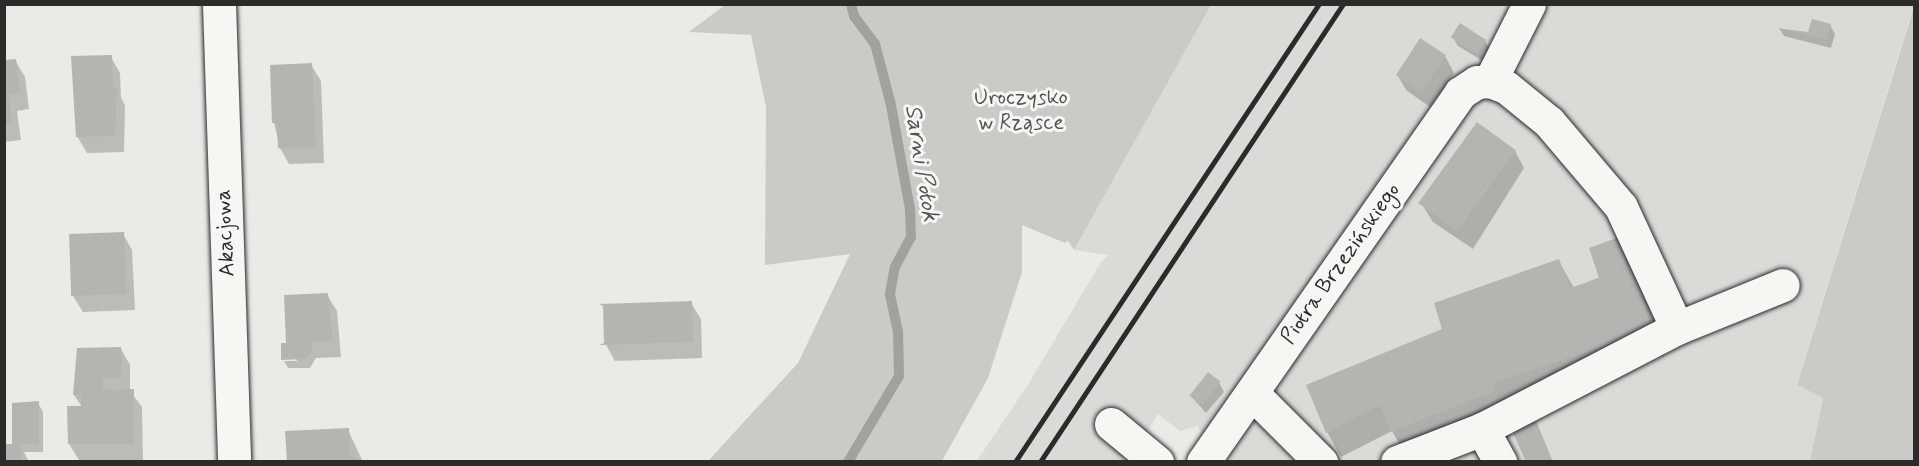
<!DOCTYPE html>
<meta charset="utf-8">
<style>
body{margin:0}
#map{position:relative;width:1919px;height:466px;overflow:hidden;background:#eaeae6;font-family:Mynerve,sans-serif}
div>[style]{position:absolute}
.built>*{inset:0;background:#dadad6}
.green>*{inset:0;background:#cacac7}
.shadow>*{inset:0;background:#0003}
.stream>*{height:10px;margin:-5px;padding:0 5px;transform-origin:5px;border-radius:5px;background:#a1a19e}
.building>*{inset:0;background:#b4b4b1;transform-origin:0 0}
.roads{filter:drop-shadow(0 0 2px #2b2b2b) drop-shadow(0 0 2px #2b2b2b)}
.minor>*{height:33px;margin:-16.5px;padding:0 16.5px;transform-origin:16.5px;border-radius:16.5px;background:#f6f6f2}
.rail>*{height:4.5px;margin:-2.25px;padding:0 2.25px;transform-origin:2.25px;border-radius:2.25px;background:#2b2b2b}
span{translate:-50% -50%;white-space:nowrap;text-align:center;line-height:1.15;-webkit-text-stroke:6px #f6f6f2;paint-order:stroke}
.park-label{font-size:22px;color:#535352}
.street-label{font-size:22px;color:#2b2b2b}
.water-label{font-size:24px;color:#545453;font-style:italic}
.frame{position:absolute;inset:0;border:6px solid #2b2b2b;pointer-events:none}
</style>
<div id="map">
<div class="built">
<div style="clip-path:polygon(1211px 5px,1914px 5px,1797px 384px,1823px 398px,1810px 461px,1228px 461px,1197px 426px,1180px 431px,1158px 414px,1129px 461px,976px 462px,1029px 383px,1101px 262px,1109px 255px,1074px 250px)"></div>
</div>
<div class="green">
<div style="clip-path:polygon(725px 5px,1211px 5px,1074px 250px,1068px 241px,1065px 243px,1022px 225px,1022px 272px,988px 378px,942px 461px,708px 461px,798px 363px,850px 254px,765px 265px,766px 107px,751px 35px,689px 32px)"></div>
<div style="clip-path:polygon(1914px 7px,1914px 461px,1810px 461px,1823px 398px,1797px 385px)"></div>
</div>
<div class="shadow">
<div style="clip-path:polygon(1830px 25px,1835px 34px,1831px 48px,1784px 36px,1779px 28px,1809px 34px)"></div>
<div style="clip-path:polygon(1453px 38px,1485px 41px,1490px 50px,1483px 61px,1458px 46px)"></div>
<div style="clip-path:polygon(1445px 56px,1454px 73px,1430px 107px,1406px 90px,1397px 74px)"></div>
<div style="clip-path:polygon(111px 57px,120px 73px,121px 98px,125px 105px,124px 152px,87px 153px,77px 136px)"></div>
<div style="clip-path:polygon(15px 60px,25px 77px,29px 109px,17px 111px,21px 140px,4px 142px,4px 62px)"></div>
<div style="clip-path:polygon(311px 65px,321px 81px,324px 163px,289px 164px,280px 148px,274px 123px)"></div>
<div style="clip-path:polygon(1515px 151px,1524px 168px,1473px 249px,1433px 222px,1423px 206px)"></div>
<div style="clip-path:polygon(123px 234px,132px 250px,135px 310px,83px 312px,73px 296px)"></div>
<div style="clip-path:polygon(1558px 260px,1574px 288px,1636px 262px,1665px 355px,1506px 408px,1406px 456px,1392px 431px,1341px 457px,1327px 432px,1444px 330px)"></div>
<div style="clip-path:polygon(327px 295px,337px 311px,341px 357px,316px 358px,310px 368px,288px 368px,284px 361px,297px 361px,288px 344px)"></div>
<div style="clip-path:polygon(691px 303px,701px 319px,702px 358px,615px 361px,606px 345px)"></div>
<div style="clip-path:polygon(121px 349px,130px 365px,130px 391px,142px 407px,143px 460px,79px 460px,69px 444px,82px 407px,74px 395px)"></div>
<div style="clip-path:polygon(1219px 383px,1224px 392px,1206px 413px,1190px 395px)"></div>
<div style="clip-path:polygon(38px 403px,43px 412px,43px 452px,24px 452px,29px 462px,4px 462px)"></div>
<div style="clip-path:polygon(348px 430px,363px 462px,288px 462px)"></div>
</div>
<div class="stream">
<div style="left:848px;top:462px;width:100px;rotate:-59.3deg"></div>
<div style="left:899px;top:376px;width:44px;rotate:-91.3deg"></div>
<div style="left:898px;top:332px;width:39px;rotate:-102deg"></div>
<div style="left:890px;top:294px;width:27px;rotate:-80deg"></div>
<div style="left:895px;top:267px;width:34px;rotate:-62deg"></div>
<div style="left:911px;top:237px;width:28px;rotate:-92deg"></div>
<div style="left:910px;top:209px;width:106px;rotate:-100.4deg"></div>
<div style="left:891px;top:105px;width:63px;rotate:-104.7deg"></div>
<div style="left:875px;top:44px;width:35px;rotate:-127deg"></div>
<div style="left:854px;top:16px;width:12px;rotate:-104deg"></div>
</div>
<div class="building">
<div style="clip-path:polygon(1812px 19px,1831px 24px,1827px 40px,1777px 28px,1808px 32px)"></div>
<div style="left:1460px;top:23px;width:31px;height:17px;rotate:33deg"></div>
<div style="left:1420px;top:38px;width:31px;height:44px;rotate:33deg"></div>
<div style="clip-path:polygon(112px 55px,113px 87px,117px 87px,115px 136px,76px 137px,71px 56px)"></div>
<div style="clip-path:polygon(16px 59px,20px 93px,9px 95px,12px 123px,4px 125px,4px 60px)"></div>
<div style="clip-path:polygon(312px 63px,316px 147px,278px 148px,277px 123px,272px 123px,270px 65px)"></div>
<div style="left:1477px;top:122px;width:48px;height:100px;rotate:36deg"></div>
<div style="left:124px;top:232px;width:62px;height:55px;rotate:88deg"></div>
<div style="clip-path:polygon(1622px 236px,1652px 330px,1493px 383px,1495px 391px,1391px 432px,1380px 405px,1326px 433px,1306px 385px,1442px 329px,1434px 303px,1559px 259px,1570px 288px,1599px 278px,1589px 248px)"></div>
<div style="clip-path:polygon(328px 293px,333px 341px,312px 342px,312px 351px,305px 359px,281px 360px,281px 343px,286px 343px,284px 295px)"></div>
<div style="clip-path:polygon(692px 301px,693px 342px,599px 345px,604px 343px,603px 306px,599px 304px)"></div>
<div style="clip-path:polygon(121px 347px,122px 378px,103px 378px,103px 390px,134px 389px,134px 444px,68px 444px,67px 406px,81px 406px,81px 395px,73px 395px,77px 348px)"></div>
<div style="left:1208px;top:372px;width:16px;height:30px;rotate:38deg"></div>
<div style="clip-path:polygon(39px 401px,39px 444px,21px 445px,21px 462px,4px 462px,4px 444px,12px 444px,12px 403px)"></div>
<div style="clip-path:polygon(1535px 418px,1553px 462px,1526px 462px,1511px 428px)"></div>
<div style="clip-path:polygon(349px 428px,350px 455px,365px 462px,287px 462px,285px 431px)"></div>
</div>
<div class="roads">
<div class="minor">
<div style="left:219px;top:4px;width:458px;rotate:88.1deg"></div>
<div style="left:1490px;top:81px;width:86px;rotate:-63.1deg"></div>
<div style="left:1677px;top:328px;width:114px;rotate:-22.1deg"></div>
<div style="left:1252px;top:393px;width:98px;rotate:45deg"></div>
<div style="left:1111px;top:424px;width:60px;rotate:39.6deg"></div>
<div style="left:1482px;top:429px;width:38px;rotate:61deg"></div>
<div style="left:1203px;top:462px;width:450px;rotate:-55.1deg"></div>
<div style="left:1460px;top:93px;width:20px;rotate:-33deg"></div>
<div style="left:1477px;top:82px;width:13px;rotate:-4deg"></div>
<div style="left:1490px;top:81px;width:17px;rotate:21deg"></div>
<div style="left:1506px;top:87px;width:55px;rotate:39.1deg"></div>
<div style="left:1549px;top:122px;width:111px;rotate:49.7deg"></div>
<div style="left:1621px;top:207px;width:133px;rotate:65.2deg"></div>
<div style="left:1677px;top:328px;width:220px;rotate:152.6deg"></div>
<div style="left:1482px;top:429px;width:91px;rotate:158.8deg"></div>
</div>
</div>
<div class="rail">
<div style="left:1015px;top:462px;width:550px;rotate:-56.43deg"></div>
<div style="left:1040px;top:462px;width:549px;rotate:-56.51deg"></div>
</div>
<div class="park-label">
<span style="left:1021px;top:111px">Uroczysko<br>w Rząsce</span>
</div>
<div class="street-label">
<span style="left:226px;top:233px;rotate:-93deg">Akacjowa</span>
<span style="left:1341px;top:264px;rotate:-55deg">Piotra Brzezińskiego</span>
</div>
<div class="water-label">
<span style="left:921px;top:163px;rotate:81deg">Sarni Potok</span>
</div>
<div class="frame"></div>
</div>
